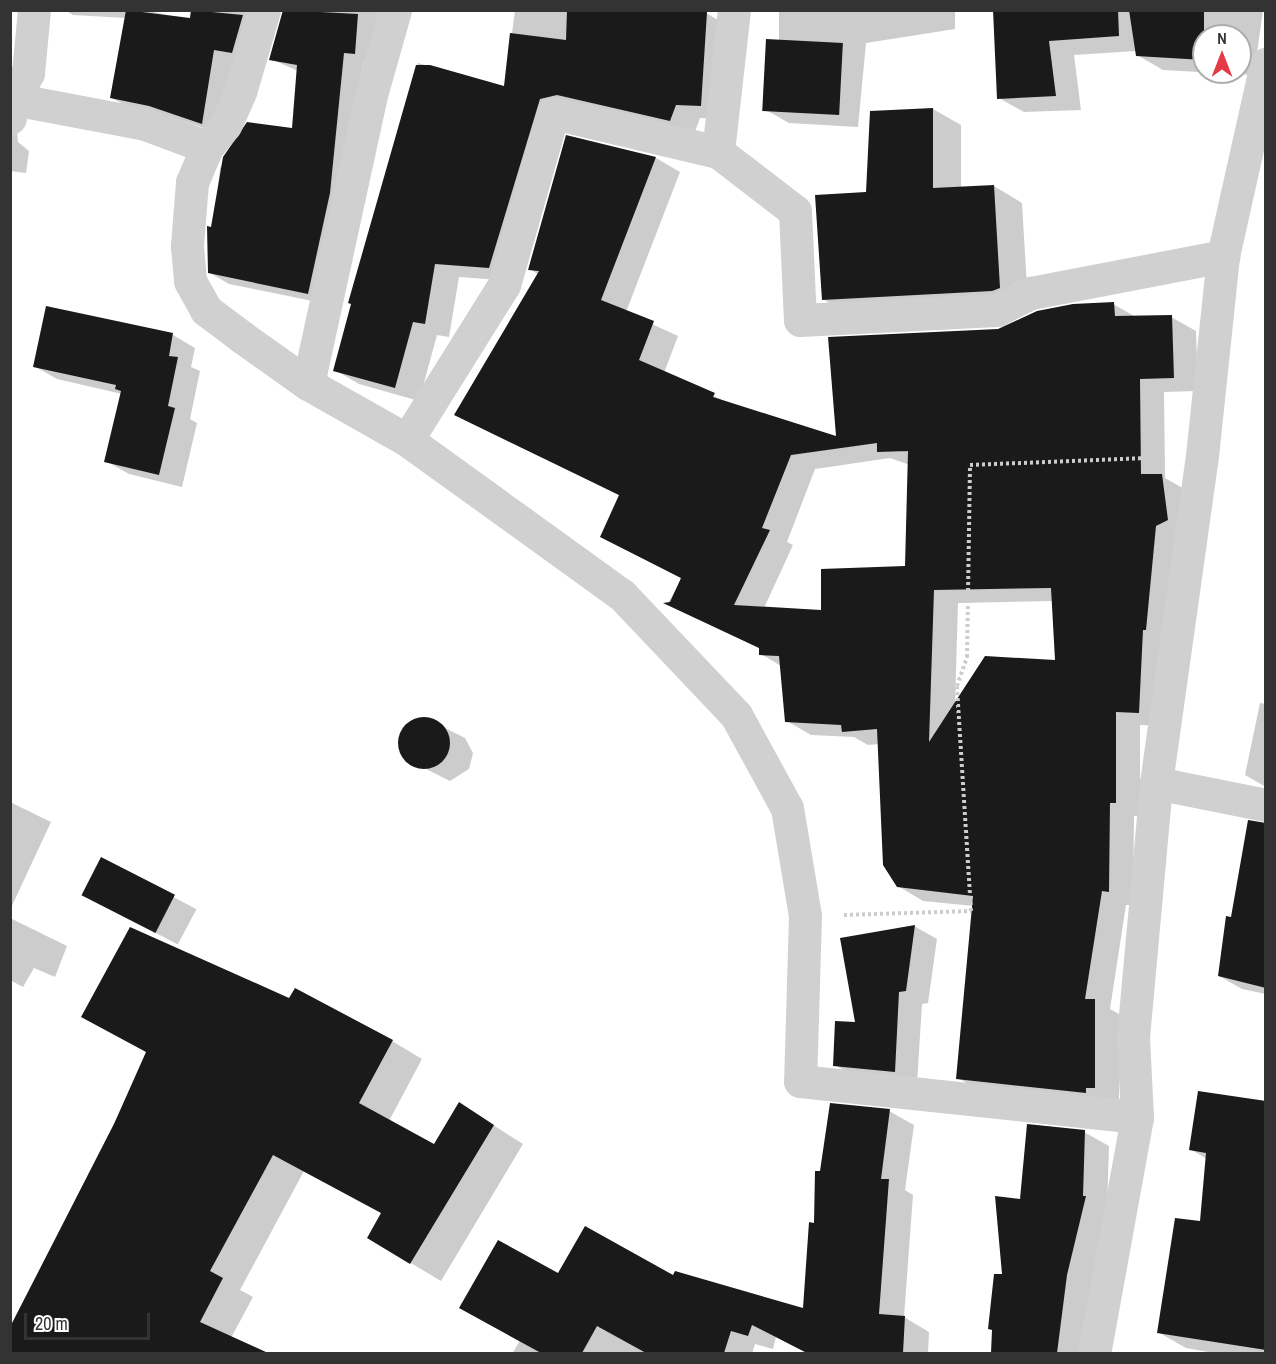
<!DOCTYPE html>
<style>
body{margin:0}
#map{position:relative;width:1276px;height:1364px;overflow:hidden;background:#fff;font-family:"Archivo Narrow",sans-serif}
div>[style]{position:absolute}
.shadow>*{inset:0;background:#0003;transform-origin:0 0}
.building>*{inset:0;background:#1a1a1a;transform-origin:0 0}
.round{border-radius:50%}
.path>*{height:4px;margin-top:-2px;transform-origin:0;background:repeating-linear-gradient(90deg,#cdcdcd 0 3px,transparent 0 6px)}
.minor>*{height:33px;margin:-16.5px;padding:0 16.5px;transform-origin:16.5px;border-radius:16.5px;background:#d0d0d0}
span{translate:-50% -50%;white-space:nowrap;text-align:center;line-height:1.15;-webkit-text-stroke:6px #fff;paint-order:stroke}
.frame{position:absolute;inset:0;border:12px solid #333;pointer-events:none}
.north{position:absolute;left:1192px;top:24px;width:60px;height:60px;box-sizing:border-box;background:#fff;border:2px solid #adadad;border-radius:50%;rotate:0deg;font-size:16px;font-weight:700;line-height:24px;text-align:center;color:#333}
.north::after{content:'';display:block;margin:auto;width:21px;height:27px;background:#e63946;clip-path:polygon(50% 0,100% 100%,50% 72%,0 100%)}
.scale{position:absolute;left:24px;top:1313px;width:126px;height:27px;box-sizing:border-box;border:3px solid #333;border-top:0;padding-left:8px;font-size:18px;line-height:21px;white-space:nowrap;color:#333;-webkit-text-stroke:4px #fff;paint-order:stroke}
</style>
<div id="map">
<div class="shadow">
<div style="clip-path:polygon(65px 10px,144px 10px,191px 20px,192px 10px,272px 10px,222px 134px,171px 117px,132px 109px,112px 98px,126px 18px,73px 15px)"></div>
<div style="clip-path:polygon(284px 10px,400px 10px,374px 64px,363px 63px,349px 204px,327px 304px,229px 284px,210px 273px,220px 168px,248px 124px,293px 130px,298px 71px,271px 59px)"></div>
<div style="clip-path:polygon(515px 10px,706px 13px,730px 27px,724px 119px,700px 118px,694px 134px,564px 113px,514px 281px,459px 277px,449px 337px,437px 335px,419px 401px,359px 384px,335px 370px,353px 304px,350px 302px,418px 63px,505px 88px)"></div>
<div style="clip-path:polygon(779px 10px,955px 10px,955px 29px,866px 43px,858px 127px,789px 123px,766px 110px,779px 41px)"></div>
<div style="clip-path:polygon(evenodd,994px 10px,1263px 10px,1254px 75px,1163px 70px,1137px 55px,1136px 51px,1074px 55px,1081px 110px,1024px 112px,999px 98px,994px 10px,1204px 36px,1240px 36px,1240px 72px,1204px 72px,1204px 36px)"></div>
<div style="clip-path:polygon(10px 66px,35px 80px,17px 131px,18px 142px,29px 151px,26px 173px,10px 171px)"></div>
<div style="clip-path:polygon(933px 109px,961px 125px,961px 188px,994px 186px,1022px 203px,1028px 304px,851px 316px,823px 299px)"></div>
<div style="clip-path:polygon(evenodd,656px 158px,680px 172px,626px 312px,678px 336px,664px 373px,733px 405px,837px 438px,998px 330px,1113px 304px,1136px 317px,1171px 317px,1196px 331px,1198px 391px,1164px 392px,1165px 478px,1186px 490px,1163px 726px,1140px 725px,1140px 816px,1134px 816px,1133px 905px,1126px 905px,1110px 1009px,1119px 1014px,1119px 1102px,982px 1092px,958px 1078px,974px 906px,923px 901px,898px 886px,879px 744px,868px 745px,854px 737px,811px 735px,787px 721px,781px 666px,761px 654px,761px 649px,668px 603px,682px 579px,602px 536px,620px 496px,456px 414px,539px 275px,530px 269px,656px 158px,890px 458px,910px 465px,906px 568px,822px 611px,764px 608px,793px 545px,787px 542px,815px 469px,890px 458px,656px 158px,1053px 601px,1057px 661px,955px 705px,958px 603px,1053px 601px)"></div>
<div style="clip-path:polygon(48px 308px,173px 335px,195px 348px,191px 367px,200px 371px,190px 419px,197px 423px,182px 487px,129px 474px,106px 461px,122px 394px,57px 379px,34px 366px)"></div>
<div style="clip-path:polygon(1260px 703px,1266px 704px,1266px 787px,1245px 775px)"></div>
<div style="clip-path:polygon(425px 718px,465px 738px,473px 753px,469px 769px,450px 781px,406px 759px,400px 744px,409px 723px)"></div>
<div style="clip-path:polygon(10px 802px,51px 822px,10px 910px)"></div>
<div style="clip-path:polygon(1266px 856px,1266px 994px,1242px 989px,1219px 976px,1232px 918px)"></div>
<div style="left:102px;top:859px;width:107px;height:40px;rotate:28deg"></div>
<div style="clip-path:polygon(10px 918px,67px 946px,55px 977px,34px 968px,23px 987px,10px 980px)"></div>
<div style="clip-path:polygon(914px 926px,937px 939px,928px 1003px,922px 1004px,917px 1084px,858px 1078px,835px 1065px)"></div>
<div style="clip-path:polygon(290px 1000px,392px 1041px,422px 1059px,389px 1121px,435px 1146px,460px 1104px,523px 1144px,441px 1281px,369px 1238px,383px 1213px,304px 1171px,240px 1290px,253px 1297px,231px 1338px,262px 1354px,17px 1354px,10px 1349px,10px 1329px,145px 1062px)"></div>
<div style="clip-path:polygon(1266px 1103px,1266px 1354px,1219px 1354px,1186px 1348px,1158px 1332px,1201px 1223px,1207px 1159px,1190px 1149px)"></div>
<div style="clip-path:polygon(889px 1111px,914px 1125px,905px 1190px,913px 1195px,904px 1317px,929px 1332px,928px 1354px,808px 1354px,776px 1337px,773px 1349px,755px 1344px,752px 1354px,512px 1354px,559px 1275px,674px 1277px,804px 1310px,821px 1173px)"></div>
<div style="clip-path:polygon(1084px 1132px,1109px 1146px,1107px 1210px,1083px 1354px,992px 1354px,1003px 1276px,1021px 1200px)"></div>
</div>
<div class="building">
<div style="clip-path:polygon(126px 10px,190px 18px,191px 10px,243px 15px,232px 53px,214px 50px,202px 124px,149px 106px,110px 98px)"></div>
<div style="clip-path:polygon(283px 10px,358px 14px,355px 54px,344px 53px,330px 193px,308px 294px,208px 273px,207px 226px,211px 227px,223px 157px,247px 122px,292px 128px,297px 65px,269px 60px)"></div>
<div style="clip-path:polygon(567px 10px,707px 12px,701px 106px,676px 105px,670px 121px,557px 95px,540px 99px,489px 268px,435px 264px,425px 324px,413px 322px,395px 388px,333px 371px,351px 304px,348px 303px,416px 65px,430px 65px,504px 86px,510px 33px,566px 40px)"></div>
<div style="clip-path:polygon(993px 10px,1118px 10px,1119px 36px,1049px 41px,1056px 96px,997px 99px)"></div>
<div style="clip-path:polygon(1129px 10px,1204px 10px,1204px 60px,1136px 56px)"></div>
<div style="left:766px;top:39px;width:77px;height:72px;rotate:3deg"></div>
<div style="clip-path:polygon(933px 108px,933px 188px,994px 185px,1000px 288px,992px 291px,822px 300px,815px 195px,866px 192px,870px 111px)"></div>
<div style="clip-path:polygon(evenodd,566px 135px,656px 157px,601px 300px,654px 321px,639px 360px,715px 393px,713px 397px,836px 436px,828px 337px,998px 329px,1037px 311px,1073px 304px,1114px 302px,1115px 316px,1172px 315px,1174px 378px,1140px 379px,1141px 474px,1162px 474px,1168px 520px,1156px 526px,1146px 630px,1143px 630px,1139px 713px,1116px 712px,1116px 803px,1110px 803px,1109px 892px,1102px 891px,1085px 999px,1095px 999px,1095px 1088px,1086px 1088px,1086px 1093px,956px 1079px,973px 896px,897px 887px,883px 865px,877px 729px,842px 732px,841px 725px,785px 722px,779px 656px,759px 655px,759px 648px,663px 603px,670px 602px,681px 578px,600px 537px,619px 495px,454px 415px,539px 271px,528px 270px,566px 135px,877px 443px,877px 452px,908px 451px,905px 566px,821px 569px,821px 610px,734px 605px,770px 530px,762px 528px,791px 455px,877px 443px,566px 135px,1051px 588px,1055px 660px,985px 656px,929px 742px,934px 590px,1051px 588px)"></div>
<div style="clip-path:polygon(46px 306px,173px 333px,169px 356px,178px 357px,168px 406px,175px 408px,159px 475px,104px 462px,121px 391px,115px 389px,116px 385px,33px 367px)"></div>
<div class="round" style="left:398px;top:717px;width:52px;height:52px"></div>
<div style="clip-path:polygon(1248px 820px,1266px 823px,1266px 988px,1218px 976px,1226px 916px,1231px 917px)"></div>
<div style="left:101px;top:857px;width:83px;height:43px;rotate:27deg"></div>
<div style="clip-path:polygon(915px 925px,906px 991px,899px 992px,895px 1072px,833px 1066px,835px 1021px,855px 1022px,840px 938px)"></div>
<div style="clip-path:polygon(130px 927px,289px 998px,295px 988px,393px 1040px,359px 1103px,434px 1144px,459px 1102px,494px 1125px,410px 1264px,367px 1238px,381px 1213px,273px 1155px,210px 1271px,223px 1278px,200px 1322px,268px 1353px,10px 1353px,10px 1327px,114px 1124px,146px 1052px,81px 1017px)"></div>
<div style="clip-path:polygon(1198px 1091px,1266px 1101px,1266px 1350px,1157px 1333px,1175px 1218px,1200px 1221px,1206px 1153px,1189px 1150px)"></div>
<div style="clip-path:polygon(830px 1103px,890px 1109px,881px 1179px,889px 1179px,879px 1314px,905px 1316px,903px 1353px,807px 1353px,752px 1325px,748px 1336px,731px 1331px,724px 1353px,646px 1353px,597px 1326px,582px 1353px,541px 1353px,459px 1308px,498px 1240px,558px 1273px,585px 1226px,673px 1275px,675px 1271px,803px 1308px,809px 1222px,814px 1223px,815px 1171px,820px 1171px)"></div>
<div style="clip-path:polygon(1027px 1124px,1085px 1130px,1083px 1196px,1086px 1196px,1067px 1275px,1057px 1353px,991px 1353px,992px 1330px,988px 1329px,994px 1274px,1002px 1274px,995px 1196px,1020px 1199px)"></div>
</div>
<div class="path">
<div style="left:844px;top:915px;width:127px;rotate:-1.8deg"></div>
<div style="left:971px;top:911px;width:225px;rotate:-93.6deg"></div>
<div style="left:957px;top:686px;width:31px;rotate:-71deg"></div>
<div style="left:967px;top:657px;width:192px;rotate:-89.1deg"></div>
<div style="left:970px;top:465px;width:195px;rotate:-2.3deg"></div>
</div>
<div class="minor">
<div style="left:264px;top:10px;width:85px;rotate:106.3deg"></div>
<div style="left:240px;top:92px;width:36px;rotate:114deg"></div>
<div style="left:225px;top:125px;width:28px;rotate:129deg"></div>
<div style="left:207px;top:147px;width:38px;rotate:113deg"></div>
<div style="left:192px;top:182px;width:64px;rotate:94.5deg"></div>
<div style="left:187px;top:246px;width:35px;rotate:85deg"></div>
<div style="left:190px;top:281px;width:33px;rotate:61deg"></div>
<div style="left:206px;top:310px;width:45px;rotate:36.9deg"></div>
<div style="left:242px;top:337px;width:81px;rotate:35.5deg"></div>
<div style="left:308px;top:384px;width:114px;rotate:29.5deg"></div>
<div style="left:407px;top:440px;width:265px;rotate:35.8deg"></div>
<div style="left:622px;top:595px;width:166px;rotate:46.5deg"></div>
<div style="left:736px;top:715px;width:106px;rotate:61.3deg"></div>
<div style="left:787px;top:808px;width:109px;rotate:80.5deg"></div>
<div style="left:805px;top:916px;width:165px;rotate:91.7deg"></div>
<div style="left:800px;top:1081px;width:339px;rotate:6.1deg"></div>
<div style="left:13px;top:99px;width:134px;rotate:10.7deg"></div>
<div style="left:145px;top:124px;width:66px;rotate:20.4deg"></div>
<div style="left:10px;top:118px;width:19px;rotate:-81deg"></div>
<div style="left:13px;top:99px;width:30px;rotate:-60deg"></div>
<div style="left:28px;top:73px;width:63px;rotate:-84.6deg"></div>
<div style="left:718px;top:152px;width:143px;rotate:-83.6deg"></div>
<div style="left:308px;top:384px;width:296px;rotate:-77.7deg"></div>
<div style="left:371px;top:95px;width:88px;rotate:-74.2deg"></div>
<div style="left:407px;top:440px;width:183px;rotate:-58deg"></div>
<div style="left:504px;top:285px;width:179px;rotate:-74.1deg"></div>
<div style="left:553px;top:113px;width:170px;rotate:13.3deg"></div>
<div style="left:718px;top:152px;width:97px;rotate:37.5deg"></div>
<div style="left:795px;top:211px;width:109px;rotate:87.4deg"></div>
<div style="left:800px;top:320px;width:197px;rotate:-2.9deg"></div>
<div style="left:997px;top:310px;width:38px;rotate:-27deg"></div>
<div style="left:1031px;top:293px;width:196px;rotate:-10.9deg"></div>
<div style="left:1156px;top:783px;width:112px;rotate:11.3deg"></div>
<div style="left:1094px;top:1354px;width:241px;rotate:-79.7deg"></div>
<div style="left:1137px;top:1117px;width:80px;rotate:-92.9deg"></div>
<div style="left:1133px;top:1037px;width:255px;rotate:-84.8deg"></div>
<div style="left:1156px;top:783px;width:330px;rotate:-82deg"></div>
<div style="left:1202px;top:456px;width:201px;rotate:-84deg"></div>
<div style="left:1223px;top:256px;width:197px;rotate:-77.4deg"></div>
</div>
<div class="frame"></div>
<div class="north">N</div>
<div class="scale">20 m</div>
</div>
